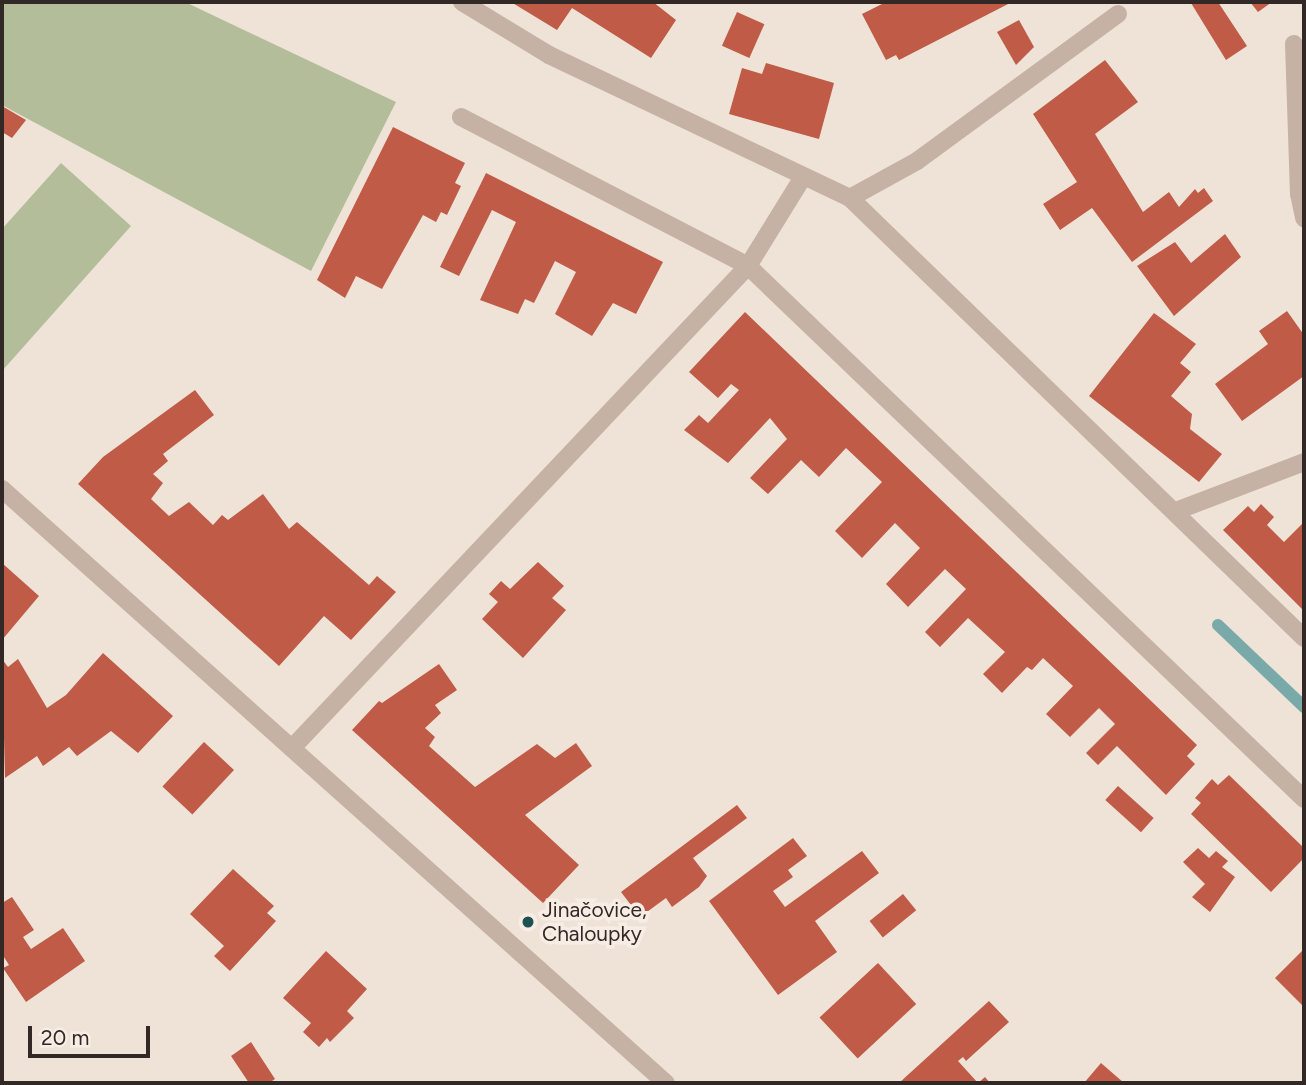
<!DOCTYPE html>
<meta charset="utf-8">
<style>
body{margin:0}
#map{position:relative;width:1306px;height:1085px;overflow:hidden;background:#efe3d8;font-family:Figtree,sans-serif}
div>[style]{position:absolute}
.green>*{inset:0;background:#b3bd99}
.stream>*{height:12px;margin:-6px;padding:0 6px;transform-origin:6px;border-radius:6px;background:#79aaa9}
.building>*{inset:0;background:#bf5b46;transform-origin:0 0}
.minor>*{height:18px;margin:-9px;padding:0 9px;transform-origin:9px;border-radius:9px;background:#c6b2a5}
.tertiary>*{height:18px;margin:-9px;padding:0 9px;transform-origin:9px;border-radius:9px;background:#c6b2a5}
.dots>*{width:19px;height:19px;translate:-50% -50%;box-sizing:border-box;border:4px solid #f7ede4;border-radius:50%}
span{translate:-50% -50%;white-space:nowrap;text-align:center;line-height:1.15;-webkit-text-stroke:7px #f7ede4;paint-order:stroke}
.poi-label{font-size:21px;color:#322926}
.left{translate:0 -50%;text-align:left}
.frame{position:absolute;inset:0;border:4px solid #322926;pointer-events:none}
.scale{position:absolute;left:28px;top:1026px;width:122px;height:32px;box-sizing:border-box;border:4px solid #322926;border-top:0;padding-left:9px;font-size:21px;line-height:24px;white-space:nowrap;color:#322926;-webkit-text-stroke:5px #f7ede4;paint-order:stroke}
</style>
<div id="map">
<div class="green">
<div style="clip-path:polygon(2px 2px,185px 2px,396px 102px,311px 271px,2px 105px)"></div>
<div style="clip-path:polygon(61px 163px,131px 226px,2px 371px,2px 229px)"></div>
</div>
<div class="stream">
<div style="left:1218px;top:625px;width:119px;rotate:43.6deg"></div>
</div>
<div class="building">
<div style="clip-path:polygon(511px 2px,653px 2px,676px 20px,651px 58px,572px 8px,557px 30px)"></div>
<div style="clip-path:polygon(886px 2px,1012px 2px,899px 60px,896px 55px,886px 60px,862px 14px)"></div>
<div style="clip-path:polygon(1218px 2px,1247px 46px,1226px 60px,1191px 3px)"></div>
<div style="clip-path:polygon(1250px 2px,1272px 2px,1258px 12px)"></div>
<div style="left:737px;top:12px;width:30px;height:37px;rotate:24deg"></div>
<div style="clip-path:polygon(1019px 20px,1034px 47px,1016px 65px,997px 32px)"></div>
<div style="clip-path:polygon(1105px 60px,1138px 102px,1095px 134px,1143px 212px,1169px 192px,1179px 207px,1195px 189px,1198px 193px,1204px 188px,1213px 201px,1132px 262px,1092px 208px,1060px 230px,1043px 204px,1077px 182px,1033px 114px)"></div>
<div style="clip-path:polygon(766px 63px,834px 83px,819px 139px,729px 114px,742px 68px,762px 74px)"></div>
<div style="clip-path:polygon(2px 106px,26px 120px,12px 138px,2px 132px)"></div>
<div style="clip-path:polygon(393px 127px,465px 163px,455px 183px,461px 186px,447px 215px,441px 212px,436px 222px,423px 215px,382px 289px,356px 276px,345px 298px,317px 280px)"></div>
<div style="clip-path:polygon(486px 173px,663px 262px,636px 314px,613px 303px,592px 336px,555px 314px,576px 272px,555px 261px,534px 303px,525px 299px,518px 314px,480px 300px,516px 222px,492px 210px,459px 276px,440px 267px)"></div>
<div style="clip-path:polygon(1225px 234px,1241px 257px,1174px 316px,1137px 266px,1175px 242px,1191px 263px)"></div>
<div style="clip-path:polygon(1287px 311px,1304px 335px,1304px 376px,1242px 421px,1215px 384px,1268px 344px,1259px 331px)"></div>
<div style="clip-path:polygon(745px 312px,1197px 745px,1187px 756px,1195px 764px,1166px 795px,1117px 746px,1098px 765px,1086px 753px,1115px 724px,1099px 708px,1070px 737px,1046px 714px,1073px 686px,1043px 658px,1032px 670px,1027px 667px,1002px 693px,983px 674px,1005px 652px,968px 618px,940px 647px,925px 632px,966px 589px,945px 569px,908px 607px,886px 584px,920px 548px,895px 523px,862px 558px,835px 531px,882px 482px,846px 448px,819px 477px,801px 460px,768px 494px,750px 478px,787px 439px,770px 418px,728px 463px,684px 430px,699px 415px,708px 423px,739px 390px,731px 384px,718px 398px,689px 372px)"></div>
<div style="clip-path:polygon(1154px 313px,1196px 344px,1180px 363px,1191px 372px,1171px 396px,1192px 414px,1190px 429px,1222px 454px,1199px 482px,1089px 396px)"></div>
<div style="clip-path:polygon(195px 390px,214px 415px,163px 454px,168px 461px,153px 474px,163px 483px,151px 499px,169px 516px,189px 502px,213px 525px,222px 515px,228px 520px,263px 494px,289px 529px,297px 522px,369px 585px,377px 576px,396px 592px,351px 640px,324px 616px,279px 666px,78px 484px,103px 457px)"></div>
<div style="clip-path:polygon(1261px 504px,1274px 517px,1267px 525px,1284px 542px,1304px 522px,1304px 611px,1223px 530px,1248px 506px,1254px 512px)"></div>
<div style="clip-path:polygon(538px 562px,564px 586px,552px 598px,566px 610px,523px 658px,482px 619px,498px 602px,489px 594px,501px 581px,510px 589px)"></div>
<div style="clip-path:polygon(2px 563px,39px 596px,2px 640px)"></div>
<div style="clip-path:polygon(103px 653px,173px 716px,138px 753px,111px 731px,77px 756px,69px 747px,43px 766px,37px 756px,5px 778px,2px 659px,8px 667px,18px 659px,47px 708px,66px 695px)"></div>
<div style="clip-path:polygon(439px 664px,457px 690px,435px 705px,441px 713px,425px 728px,435px 737px,429px 746px,475px 787px,537px 744px,555px 758px,576px 743px,592px 766px,525px 815px,579px 865px,543px 903px,352px 730px,379px 701px,382px 703px)"></div>
<div style="left:204px;top:742px;width:41px;height:61px;rotate:43deg"></div>
<div style="clip-path:polygon(1229px 775px,1304px 848px,1304px 858px,1271px 892px,1191px 814px,1201px 803px,1195px 798px,1212px 779px,1218px 785px)"></div>
<div style="left:1118px;top:786px;width:48px;height:19px;rotate:42deg"></div>
<div style="clip-path:polygon(737px 805px,747px 818px,693px 858px,707px 876px,699px 887px,672px 907px,666px 898px,640px 917px,621px 892px)"></div>
<div style="clip-path:polygon(793px 838px,807px 856px,788px 870px,793px 877px,773px 891px,785px 907px,862px 851px,879px 873px,815px 921px,837px 952px,778px 995px,709px 901px)"></div>
<div style="clip-path:polygon(1198px 848px,1209px 858px,1216px 851px,1228px 861px,1222px 867px,1235px 877px,1210px 912px,1192px 897px,1205px 884px,1183px 862px)"></div>
<div style="clip-path:polygon(233px 869px,274px 906px,267px 913px,276px 921px,230px 971px,214px 956px,224px 946px,190px 914px)"></div>
<div style="left:903px;top:894px;width:21px;height:43px;rotate:51deg"></div>
<div style="clip-path:polygon(12px 897px,34px 930px,23px 937px,31px 949px,63px 928px,85px 961px,26px 1002px,3px 968px,9px 965px,2px 954px,2px 903px)"></div>
<div style="clip-path:polygon(1304px 949px,1304px 1007px,1275px 978px)"></div>
<div style="clip-path:polygon(326px 951px,367px 989px,347px 1011px,354px 1018px,330px 1042px,327px 1038px,319px 1047px,303px 1032px,311px 1023px,283px 998px)"></div>
<div style="left:878px;top:963px;width:56px;height:80px;rotate:47deg"></div>
<div style="clip-path:polygon(989px 1001px,1009px 1022px,966px 1061px,963px 1057px,958px 1061px,978px 1083px,985px 1077px,990px 1083px,899px 1083px)"></div>
<div style="clip-path:polygon(251px 1042px,275px 1079px,269px 1083px,249px 1083px,231px 1056px)"></div>
<div style="clip-path:polygon(1101px 1063px,1124px 1083px,1084px 1083px)"></div>
</div>
<div class="minor">
<div style="left:462px;top:2px;width:102px;rotate:31.3deg"></div>
<div style="left:549px;top:55px;width:333px;rotate:25.4deg"></div>
<div style="left:850px;top:198px;width:632px;rotate:44.1deg"></div>
<div style="left:1294px;top:44px;width:150px;rotate:88.1deg"></div>
<div style="left:1299px;top:194px;width:25px;rotate:78deg"></div>
<div style="left:461px;top:117px;width:323px;rotate:27.4deg"></div>
<div style="left:748px;top:266px;width:770px;rotate:43.79deg"></div>
<div style="left:850px;top:198px;width:77px;rotate:-28.9deg"></div>
<div style="left:917px;top:161px;width:249px;rotate:-36.2deg"></div>
<div style="left:1176px;top:511px;width:137px;rotate:-20.9deg"></div>
<div style="left:292px;top:748px;width:664px;rotate:-46.59deg"></div>
<div style="left:748px;top:266px;width:105px;rotate:-58.3deg"></div>
</div>
<div class="tertiary">
<div style="left:2px;top:489px;width:891px;rotate:41.82deg"></div>
</div>
<div class="dots">
<div style="left:528px;top:922px;background:#1e5151"></div>
</div>
<div class="poi-label">
<span class="left" style="left:542px;top:922px">Jinačovice,<br>Chaloupky</span>
</div>
<div class="frame"></div>
<div class="scale">20 m</div>
</div>
